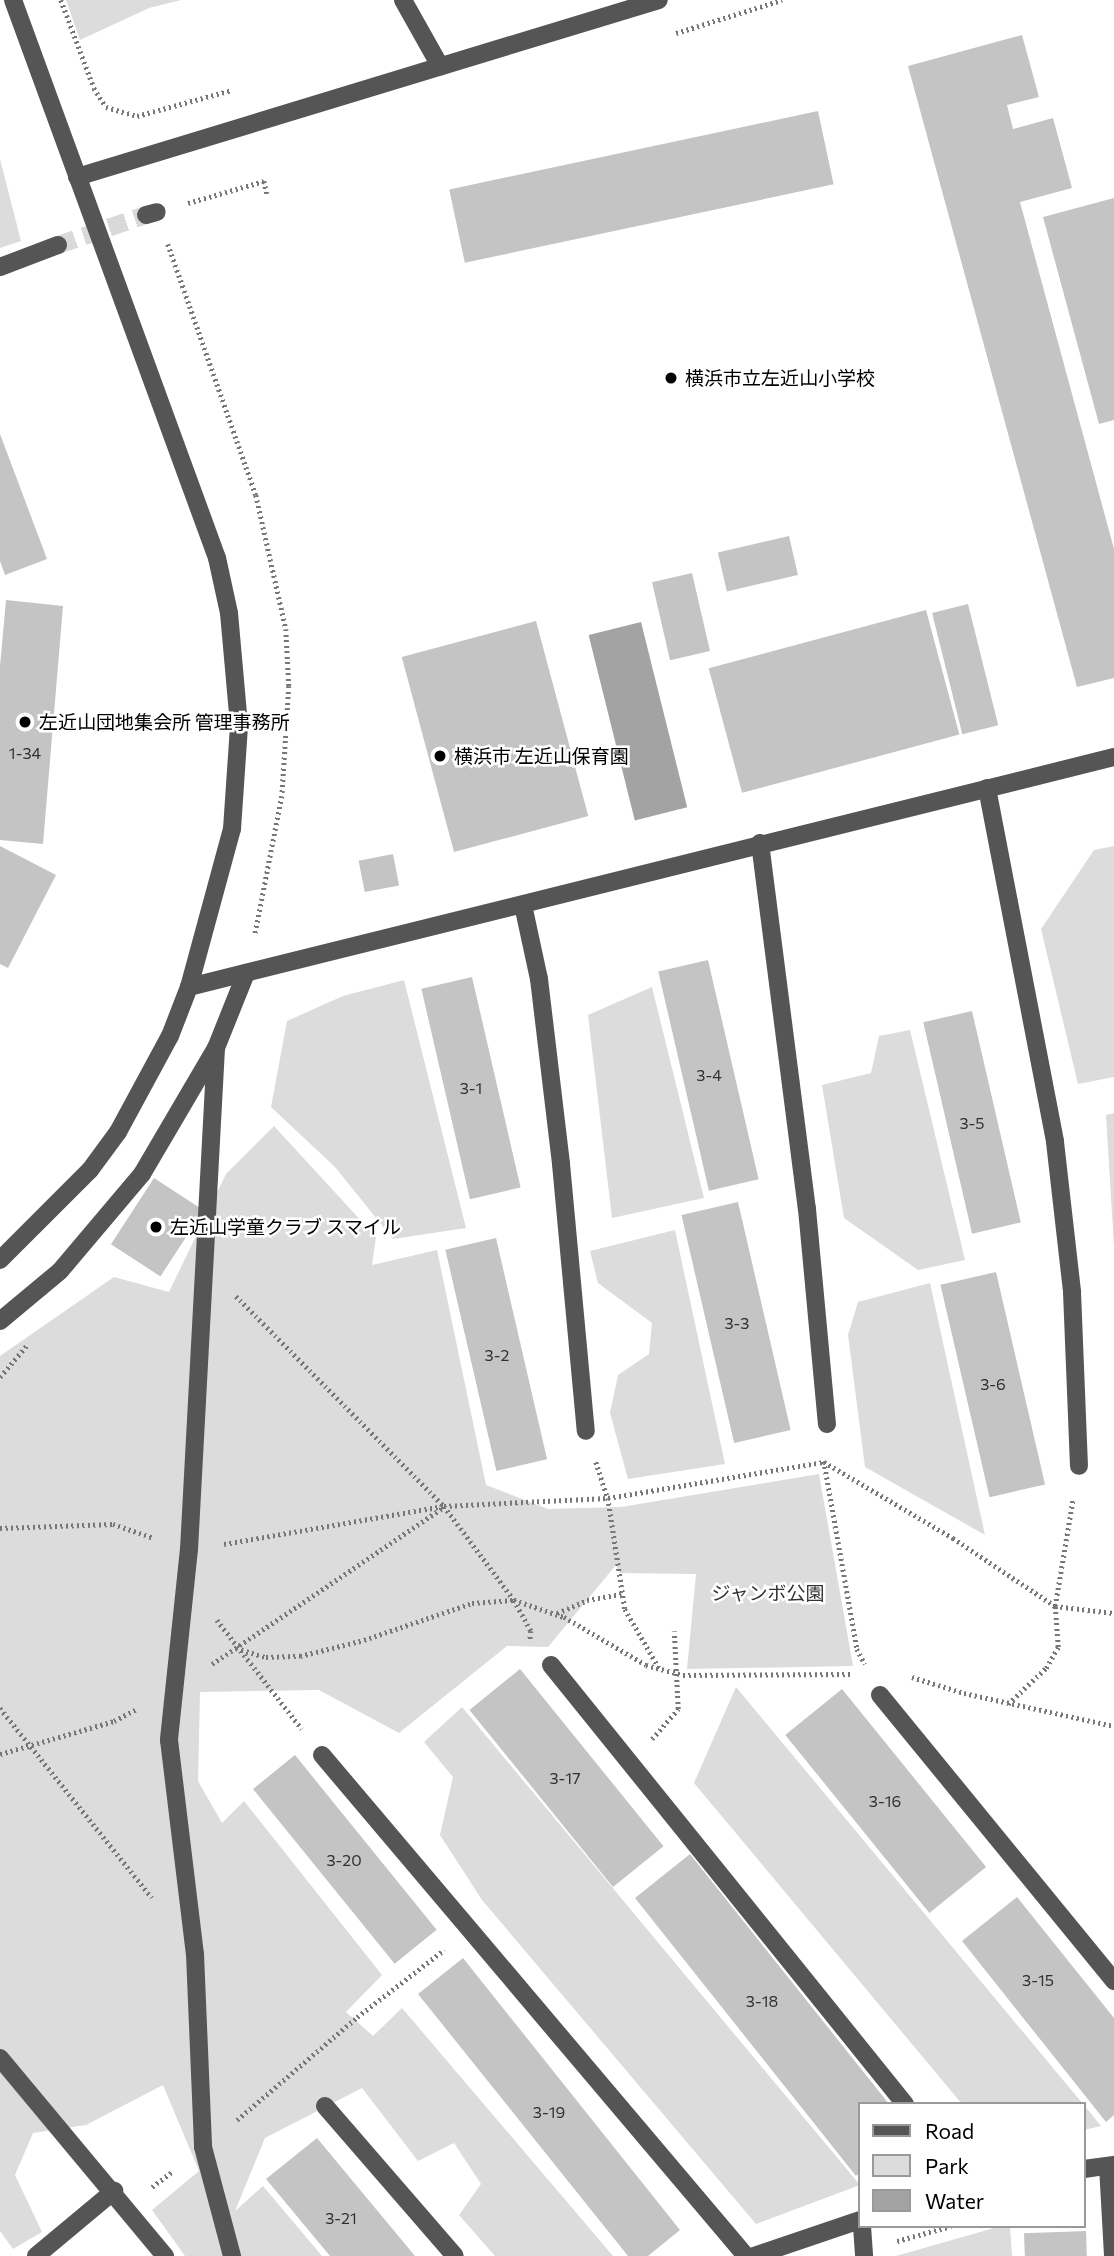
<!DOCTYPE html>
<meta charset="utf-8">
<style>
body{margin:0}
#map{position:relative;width:1114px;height:2256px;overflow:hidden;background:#fff;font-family:Commissioner,"Noto Sans JP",sans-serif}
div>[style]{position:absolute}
.green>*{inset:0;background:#dcdcdc}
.water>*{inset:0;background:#a3a3a3;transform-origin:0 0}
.building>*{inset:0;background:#c4c4c4;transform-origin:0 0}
.minor-tunnel>*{height:18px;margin-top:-9px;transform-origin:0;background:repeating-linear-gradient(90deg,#d9d9d9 0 18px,transparent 0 27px)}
.path>*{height:4.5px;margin-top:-2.25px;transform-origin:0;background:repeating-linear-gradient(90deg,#777 0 2px,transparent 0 5.5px)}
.minor>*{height:18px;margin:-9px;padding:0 9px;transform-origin:9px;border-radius:9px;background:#555}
.dots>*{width:19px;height:19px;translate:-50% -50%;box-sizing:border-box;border:4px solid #fff;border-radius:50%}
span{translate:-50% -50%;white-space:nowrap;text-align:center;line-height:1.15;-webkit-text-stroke:5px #fff;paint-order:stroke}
.number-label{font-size:16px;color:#313131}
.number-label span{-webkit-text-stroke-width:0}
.poi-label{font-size:19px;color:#000}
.left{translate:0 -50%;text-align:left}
.park-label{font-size:19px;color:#333}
.legend{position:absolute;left:858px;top:2102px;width:228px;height:126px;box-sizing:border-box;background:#fff;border:2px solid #999;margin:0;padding:9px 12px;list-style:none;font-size:21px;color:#000}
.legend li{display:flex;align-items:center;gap:14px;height:35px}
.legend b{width:35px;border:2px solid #999}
</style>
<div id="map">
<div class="green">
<div style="clip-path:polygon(66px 0,181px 0,149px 8px,80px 40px)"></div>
<div style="clip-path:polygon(0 159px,21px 241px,0 248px)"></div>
<div style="clip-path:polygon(1114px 846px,1114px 1077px,1078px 1084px,1041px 929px,1094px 850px)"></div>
<div style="clip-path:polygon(404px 980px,466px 1228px,393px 1239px,335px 1167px,271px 1107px,287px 1021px,343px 996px)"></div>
<div style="clip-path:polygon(652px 987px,704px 1198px,612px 1218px,588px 1015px)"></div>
<div style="clip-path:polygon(910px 1030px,965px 1260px,918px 1270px,844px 1218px,822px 1085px,871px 1073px,879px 1036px)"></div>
<div style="clip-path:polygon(1114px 1113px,1114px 1247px,1106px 1115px)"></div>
<div style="clip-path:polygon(274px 1126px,376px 1237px,372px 1265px,437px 1250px,486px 1485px,548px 1509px,621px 1507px,819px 1474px,853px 1666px,687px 1669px,696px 1574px,620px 1573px,616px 1565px,548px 1647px,507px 1646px,399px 1733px,319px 1690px,200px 1692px,198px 1781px,222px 1823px,244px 1801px,382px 1975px,346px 2012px,373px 2036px,402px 2008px,613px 2256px,495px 2256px,459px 2215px,481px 2184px,454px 2143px,418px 2161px,362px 2088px,265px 2138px,235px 2211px,263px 2186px,322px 2256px,185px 2256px,152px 2210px,199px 2171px,163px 2085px,86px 2125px,33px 2133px,15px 2175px,42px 2232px,13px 2249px,0 2231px,0 1356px,114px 1277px,169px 1292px,226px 1174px)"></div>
<div style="clip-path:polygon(675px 1230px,725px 1464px,628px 1479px,610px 1413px,618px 1375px,649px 1354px,652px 1323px,598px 1283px,590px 1251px)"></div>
<div style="clip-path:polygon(930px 1283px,985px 1535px,865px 1467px,848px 1335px,858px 1302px)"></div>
<div style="clip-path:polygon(736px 1687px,1083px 2104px,962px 2104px,694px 1783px)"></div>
<div style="clip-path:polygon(462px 1707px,860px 2185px,756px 2224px,482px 1900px,440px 1835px,453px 1777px,424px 1742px)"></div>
<div style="clip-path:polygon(1084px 2105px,1101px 2126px,1084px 2130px)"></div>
<div style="clip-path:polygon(1001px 2226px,1010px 2226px,1012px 2256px,896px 2256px)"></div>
</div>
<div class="water">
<div style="left:641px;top:622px;width:191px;height:54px;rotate:76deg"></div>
</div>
<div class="building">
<div style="clip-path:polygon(1022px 35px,1039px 97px,1007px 105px,1013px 129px,1053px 118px,1072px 188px,1020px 202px,1114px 549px,1114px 678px,1077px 687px,908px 66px)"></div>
<div style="left:818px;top:111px;width:75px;height:377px;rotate:78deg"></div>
<div style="clip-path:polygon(1114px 198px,1114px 420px,1099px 424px,1043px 217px)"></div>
<div style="clip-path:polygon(0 434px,47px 559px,5px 575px,0 561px)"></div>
<div style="left:789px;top:536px;width:40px;height:73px;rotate:77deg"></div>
<div style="left:692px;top:573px;width:80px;height:41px;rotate:77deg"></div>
<div style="clip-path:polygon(6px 600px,63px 606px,43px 844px,0 840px,0 666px)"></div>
<div style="left:968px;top:604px;width:125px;height:37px;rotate:76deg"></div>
<div style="left:926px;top:610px;width:129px;height:225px;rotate:75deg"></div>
<div style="left:536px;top:621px;width:202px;height:139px;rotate:75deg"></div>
<div style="clip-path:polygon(0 846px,56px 875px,8px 968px,0 964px)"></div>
<div style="left:393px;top:854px;width:32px;height:35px;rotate:79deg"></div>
<div style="left:708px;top:960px;width:225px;height:51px;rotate:77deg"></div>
<div style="left:472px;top:977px;width:216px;height:52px;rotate:77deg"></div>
<div style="left:972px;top:1011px;width:217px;height:50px;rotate:77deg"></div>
<div style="left:154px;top:1178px;width:59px;height:79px;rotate:33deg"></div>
<div style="left:738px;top:1202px;width:234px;height:58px;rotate:77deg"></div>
<div style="left:496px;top:1238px;width:227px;height:52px;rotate:77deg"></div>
<div style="left:996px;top:1272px;width:218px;height:57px;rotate:77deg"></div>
<div style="left:520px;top:1669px;width:228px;height:65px;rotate:51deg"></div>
<div style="left:842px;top:1689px;width:229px;height:73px;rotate:51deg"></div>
<div style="left:295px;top:1755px;width:225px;height:54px;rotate:51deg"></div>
<div style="clip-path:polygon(690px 1854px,889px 2104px,860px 2104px,860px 2172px,856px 2176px,635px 1898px)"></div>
<div style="clip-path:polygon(1017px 1897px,1114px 2018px,1114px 2115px,1106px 2122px,962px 1941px)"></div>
<div style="clip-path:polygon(463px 1958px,680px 2230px,648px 2256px,628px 2256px,418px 1994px)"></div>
<div style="clip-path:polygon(317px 2138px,415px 2256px,330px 2256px,266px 2179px)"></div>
<div style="left:1086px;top:2231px;width:25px;height:62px;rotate:88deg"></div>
</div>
<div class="minor-tunnel">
<div style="left:58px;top:245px;width:93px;rotate:-18.8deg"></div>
</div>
<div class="path">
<div style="left:61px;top:0;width:94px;rotate:69.4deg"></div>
<div style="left:94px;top:88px;width:22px;rotate:58deg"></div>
<div style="left:106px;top:107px;width:32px;rotate:16deg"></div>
<div style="left:137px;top:116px;width:98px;rotate:-15.3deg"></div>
<div style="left:676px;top:33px;width:111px;rotate:-17.3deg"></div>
<div style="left:188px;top:203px;width:79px;rotate:-16.1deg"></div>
<div style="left:264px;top:181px;width:13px;rotate:77deg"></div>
<div style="left:168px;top:244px;width:266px;rotate:70.7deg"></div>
<div style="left:256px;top:495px;width:137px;rotate:77.4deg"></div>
<div style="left:286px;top:629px;width:57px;rotate:87deg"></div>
<div style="left:289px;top:686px;width:110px;rotate:93.6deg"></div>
<div style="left:282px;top:796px;width:142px;rotate:101deg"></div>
<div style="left:236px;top:1296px;width:296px;rotate:45.3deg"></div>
<div style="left:444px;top:1506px;width:117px;rotate:53.3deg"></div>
<div style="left:514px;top:1600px;width:35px;rotate:61deg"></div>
<div style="left:531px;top:1631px;width:9px;rotate:96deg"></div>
<div style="left:0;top:1377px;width:42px;rotate:-49.8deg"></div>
<div style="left:824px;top:1461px;width:191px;rotate:80deg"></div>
<div style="left:857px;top:1649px;width:17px;rotate:62deg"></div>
<div style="left:596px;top:1462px;width:38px;rotate:72deg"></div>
<div style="left:608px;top:1498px;width:112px;rotate:81.3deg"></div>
<div style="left:625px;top:1609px;width:68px;rotate:60deg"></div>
<div style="left:0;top:1528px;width:113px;rotate:-2deg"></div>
<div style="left:113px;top:1524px;width:43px;rotate:18.9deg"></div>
<div style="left:224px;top:1544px;width:223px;rotate:-9.8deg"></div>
<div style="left:444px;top:1506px;width:164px;rotate:-2.8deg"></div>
<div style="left:608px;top:1498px;width:219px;rotate:-9.5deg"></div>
<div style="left:824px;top:1462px;width:150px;rotate:30.5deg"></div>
<div style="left:953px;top:1538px;width:123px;rotate:33.7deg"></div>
<div style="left:1055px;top:1606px;width:59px;rotate:6.8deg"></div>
<div style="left:557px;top:1613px;width:33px;rotate:-23deg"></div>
<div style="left:587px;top:1600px;width:35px;rotate:-10deg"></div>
<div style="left:217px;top:1620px;width:138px;rotate:52.1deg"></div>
<div style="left:236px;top:1648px;width:31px;rotate:17deg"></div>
<div style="left:266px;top:1657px;width:34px;rotate:-2deg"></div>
<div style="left:300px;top:1656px;width:66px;rotate:-14deg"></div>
<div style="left:364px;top:1640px;width:114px;rotate:-18.9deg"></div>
<div style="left:472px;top:1603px;width:42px;rotate:-4.1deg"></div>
<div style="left:514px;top:1600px;width:53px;rotate:18.8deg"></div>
<div style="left:564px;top:1617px;width:95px;rotate:30.3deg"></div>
<div style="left:646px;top:1665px;width:38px;rotate:15deg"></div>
<div style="left:683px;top:1675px;width:169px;rotate:-0.3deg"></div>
<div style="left:212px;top:1664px;width:278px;rotate:-34.1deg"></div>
<div style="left:912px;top:1677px;width:54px;rotate:17.1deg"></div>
<div style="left:964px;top:1693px;width:154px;rotate:12.4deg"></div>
<div style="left:1008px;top:1704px;width:52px;rotate:-43.5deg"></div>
<div style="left:1046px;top:1668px;width:24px;rotate:-60deg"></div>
<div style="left:1058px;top:1647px;width:41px;rotate:-94.2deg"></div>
<div style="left:1055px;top:1606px;width:109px;rotate:-80.5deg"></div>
<div style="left:0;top:1708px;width:243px;rotate:51.3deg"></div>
<div style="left:652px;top:1739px;width:40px;rotate:-49deg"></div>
<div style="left:678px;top:1709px;width:78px;rotate:-92.9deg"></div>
<div style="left:0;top:1754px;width:119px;rotate:-16.1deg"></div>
<div style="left:114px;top:1721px;width:27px;rotate:-28deg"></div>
<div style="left:237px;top:2120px;width:158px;rotate:-40.6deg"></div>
<div style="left:357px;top:2017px;width:110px;rotate:-37.6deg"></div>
<div style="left:152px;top:2187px;width:26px;rotate:-37deg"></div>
<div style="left:897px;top:2241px;width:56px;rotate:-15.5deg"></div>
</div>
<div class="minor">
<div style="left:403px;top:0;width:76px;rotate:60.7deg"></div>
<div style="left:77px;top:177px;width:608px;rotate:-16.92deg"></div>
<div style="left:146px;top:215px;width:11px;rotate:-15deg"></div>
<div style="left:0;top:267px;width:62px;rotate:-20.8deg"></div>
<div style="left:987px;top:788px;width:360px;rotate:79.1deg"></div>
<div style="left:1055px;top:1142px;width:151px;rotate:83.5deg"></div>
<div style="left:1072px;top:1292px;width:174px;rotate:87.7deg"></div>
<div style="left:760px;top:843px;width:369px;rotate:82.7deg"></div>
<div style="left:807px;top:1209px;width:216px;rotate:84.7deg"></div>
<div style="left:523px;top:905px;width:76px;rotate:77.8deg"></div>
<div style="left:539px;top:979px;width:186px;rotate:83.2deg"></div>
<div style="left:561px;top:1164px;width:268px;rotate:84.7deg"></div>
<div style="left:189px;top:987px;width:953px;rotate:-13.96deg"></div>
<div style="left:216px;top:1048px;width:502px;rotate:93.08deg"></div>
<div style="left:189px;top:1549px;width:192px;rotate:96deg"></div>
<div style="left:169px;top:1740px;width:216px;rotate:83.1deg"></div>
<div style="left:195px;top:1954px;width:193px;rotate:87.6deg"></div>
<div style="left:203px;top:2147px;width:113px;rotate:75.1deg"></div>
<div style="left:0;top:1260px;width:127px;rotate:-45deg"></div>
<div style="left:90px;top:1170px;width:47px;rotate:-53.6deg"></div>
<div style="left:118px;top:1132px;width:109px;rotate:-61.6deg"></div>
<div style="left:170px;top:1036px;width:53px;rotate:-68.8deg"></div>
<div style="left:189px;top:987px;width:164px;rotate:-74.8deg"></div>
<div style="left:232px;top:829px;width:104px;rotate:-86.1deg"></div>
<div style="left:239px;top:725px;width:112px;rotate:-95.1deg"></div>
<div style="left:229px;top:613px;width:56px;rotate:-102.3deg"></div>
<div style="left:217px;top:558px;width:594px;rotate:-110.08deg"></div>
<div style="left:0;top:1321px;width:78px;rotate:-39.8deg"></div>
<div style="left:60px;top:1271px;width:127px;rotate:-49.8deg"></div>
<div style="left:142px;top:1174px;width:146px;rotate:-59.6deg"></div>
<div style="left:216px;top:1048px;width:81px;rotate:-68.2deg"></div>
<div style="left:551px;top:1665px;width:564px;rotate:51.12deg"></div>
<div style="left:880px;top:1695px;width:370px;rotate:50.7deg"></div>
<div style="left:322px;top:1755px;width:656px;rotate:49.76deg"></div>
<div style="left:0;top:2058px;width:258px;rotate:50.2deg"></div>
<div style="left:325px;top:2106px;width:198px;rotate:49.1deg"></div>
<div style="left:1108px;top:2166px;width:90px;rotate:86.8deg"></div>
<div style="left:1084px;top:2169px;width:30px;rotate:-8deg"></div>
<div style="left:862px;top:2226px;width:30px;rotate:86deg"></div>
<div style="left:36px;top:2256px;width:102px;rotate:-39.8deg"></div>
<div style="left:754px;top:2256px;width:112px;rotate:-18.8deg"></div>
</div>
<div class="dots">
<div style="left:671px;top:378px;background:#000"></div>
<div style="left:25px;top:722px;background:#000"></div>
<div style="left:440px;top:756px;background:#000"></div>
<div style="left:156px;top:1227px;background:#000"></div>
</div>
<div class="number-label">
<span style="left:25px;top:753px">1-34</span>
<span style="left:709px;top:1075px">3-4</span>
<span style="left:471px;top:1088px">3-1</span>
<span style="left:972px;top:1123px">3-5</span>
<span style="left:737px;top:1323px">3-3</span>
<span style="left:497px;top:1355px">3-2</span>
<span style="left:993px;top:1384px">3-6</span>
<span style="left:565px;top:1778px">3-17</span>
<span style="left:885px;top:1801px">3-16</span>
<span style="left:344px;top:1860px">3-20</span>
<span style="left:1038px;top:1980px">3-15</span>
<span style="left:762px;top:2001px">3-18</span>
<span style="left:549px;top:2112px">3-19</span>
<span style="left:341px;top:2218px">3-21</span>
</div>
<div class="poi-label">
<span class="left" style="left:685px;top:378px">横浜市立左近山小学校</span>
<span class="left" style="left:39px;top:722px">左近山団地集会所 管理事務所</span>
<span class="left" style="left:454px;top:756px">横浜市 左近山保育園</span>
<span class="left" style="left:170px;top:1227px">左近山学童クラブ スマイル</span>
</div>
<div class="park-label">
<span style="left:768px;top:1593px">ジャンボ公園</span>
</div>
<ul class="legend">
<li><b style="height:9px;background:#555"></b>Road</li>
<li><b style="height:19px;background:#dcdcdc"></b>Park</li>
<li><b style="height:19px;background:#a3a3a3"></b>Water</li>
</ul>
</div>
